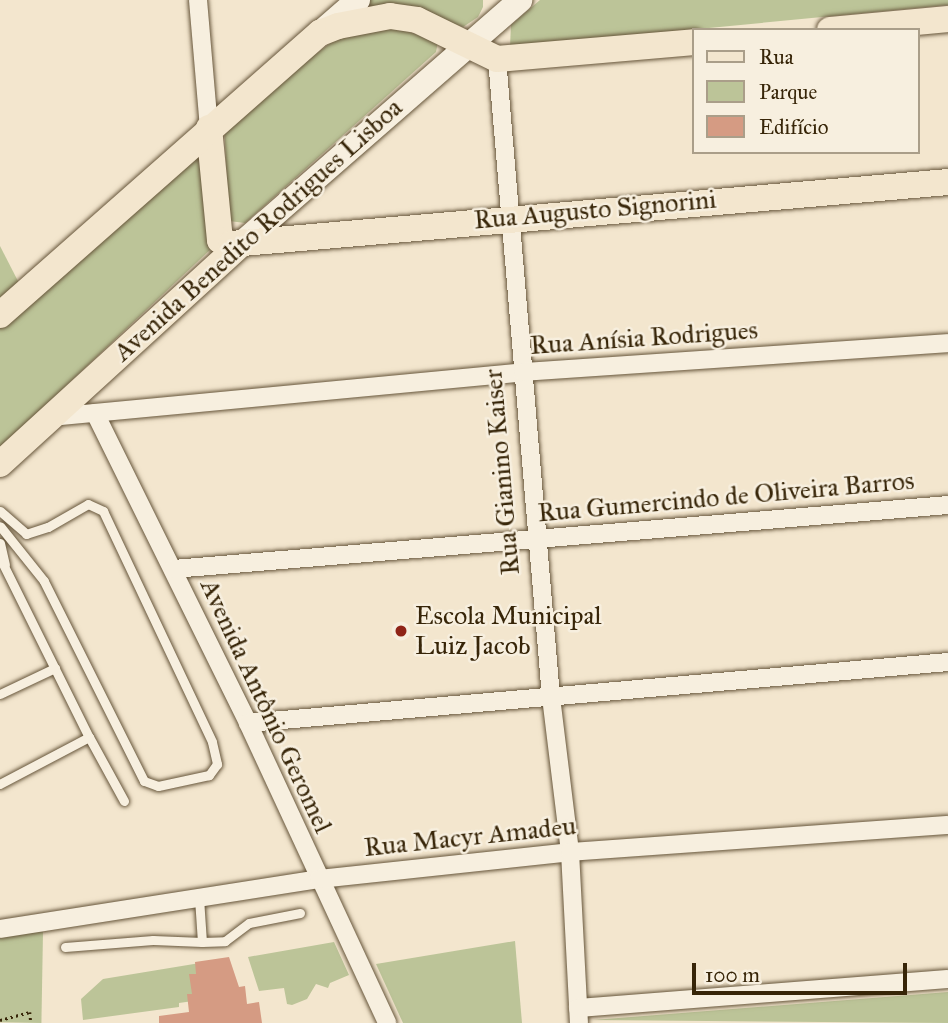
<!DOCTYPE html>
<meta charset="utf-8">
<style>
body{margin:0}
#map{position:relative;width:948px;height:1023px;overflow:hidden;background:#f3e6ce;font-family:"IM FELL Great Primer",serif}
div>[style]{position:absolute}
.green>*{inset:0;background:#bcc498;transform-origin:0 0}
.building>*{inset:0;background:#d59b83}
.path>*{height:2.5px;margin-top:-1.25px;transform-origin:0;background:repeating-linear-gradient(90deg,#372508 0 2px,transparent 0 5.5px)}
.roads{filter:drop-shadow(0 0 2px #66553a) drop-shadow(0 0 2px #66553a)}
.lane>*{height:9px;margin:-4.5px;padding:0 4.5px;transform-origin:4.5px;border-radius:4.5px;background:#f7efdf}
.street>*{height:18px;margin:-9px;padding:0 9px;transform-origin:9px;border-radius:9px;background:#f7efdf}
.secondary>*{height:24px;margin:-12px;padding:0 12px;transform-origin:12px;border-radius:12px;background:#f7efdf}
.primary>*{height:26px;margin:-13px;padding:0 13px;transform-origin:13px;border-radius:13px;background:#f3e6ce}
.dots>*{width:19px;height:19px;translate:-50% -50%;box-sizing:border-box;border:4px solid #f7efdf;border-radius:50%}
span{translate:-50% -50%;white-space:nowrap;text-align:center;line-height:1.15;-webkit-text-stroke:5px #f7efdf;paint-order:stroke}
.street-label{font-size:26px;color:#372508}
.poi-label{font-size:26px;color:#372508}
.left{translate:0 -50%;text-align:left}
.legend{position:absolute;left:692px;top:28px;width:228px;height:126px;box-sizing:border-box;background:#f7efdf;border:2px solid #aa9e89;margin:0;padding:9px 12px;list-style:none;font-size:21px;color:#372508}
.legend li{display:flex;align-items:center;gap:14px;height:35px}
.legend b{width:35px;border:2px solid #aa9e89}
.scale{position:absolute;left:692px;top:963px;width:215px;height:32px;box-sizing:border-box;border:4px solid #372508;border-top:0;padding-left:9px;font-size:21px;line-height:24px;white-space:nowrap;color:#372508;-webkit-text-stroke:5px #f7efdf;paint-order:stroke}
</style>
<div id="map">
<div class="green">
<div style="clip-path:polygon(365px 0,483px 0,483px 7px,478px 17px,463px 27px,390px 5px,369px 8px)"></div>
<div style="clip-path:polygon(540px 0,948px 0,948px 5px,510px 47px,511px 25px)"></div>
<div style="clip-path:polygon(396px 28px,438px 41px,436px 52px,245px 223px,229px 221px,224px 122px,336px 39px)"></div>
<div style="clip-path:polygon(198px 152px,212px 248px,0 448px,0 324px)"></div>
<div style="clip-path:polygon(0 246px,19px 283px,0 300px)"></div>
<div style="left:43px;top:932px;width:91px;height:44px;rotate:91deg"></div>
<div style="clip-path:polygon(515px 941px,522px 1023px,403px 1023px,376px 964px)"></div>
<div style="clip-path:polygon(334px 942px,349px 975px,330px 983px,328px 988px,316px 984px,307px 999px,292px 1005px,287px 1004px,284px 988px,259px 991px,248px 957px)"></div>
<div style="clip-path:polygon(200px 963px,200px 1000px,179px 1003px,179px 1007px,83px 1020px,81px 999px,103px 979px)"></div>
<div style="clip-path:polygon(948px 992px,948px 1023px,593px 1020px)"></div>
</div>
<div class="building">
<div style="clip-path:polygon(229px 957px,239px 987px,245px 986px,247px 1004px,259px 1002px,262px 1023px,159px 1023px,159px 1016px,189px 1012px,187px 994px,192px 994px,189px 974px,196px 974px,195px 962px)"></div>
</div>
<div class="path">
<div style="left:0;top:1020px;width:31px;rotate:-15deg"></div>
<div style="left:30px;top:1012px;width:11px;rotate:85deg"></div>
</div>
<div class="roads">
<div class="lane">
<div style="left:0;top:511px;width:35px;rotate:41deg"></div>
<div style="left:26px;top:534px;width:23px;rotate:-18deg"></div>
<div style="left:48px;top:527px;width:46px;rotate:-29.9deg"></div>
<div style="left:88px;top:504px;width:17px;rotate:25deg"></div>
<div style="left:103px;top:511px;width:255px;rotate:64.7deg"></div>
<div style="left:212px;top:742px;width:23px;rotate:77deg"></div>
<div style="left:217px;top:764px;width:14px;rotate:126deg"></div>
<div style="left:209px;top:775px;width:52px;rotate:167.8deg"></div>
<div style="left:158px;top:786px;width:15px;rotate:-160deg"></div>
<div style="left:144px;top:781px;width:224px;rotate:-116.6deg"></div>
<div style="left:44px;top:581px;width:70px;rotate:-128.7deg"></div>
<div style="left:0;top:543px;width:22px;rotate:77deg"></div>
<div style="left:0;top:558px;width:200px;rotate:63.6deg"></div>
<div style="left:89px;top:737px;width:101px;rotate:152.2deg"></div>
<div style="left:0;top:694px;width:61px;rotate:-25.3deg"></div>
<div style="left:89px;top:737px;width:73px;rotate:61.3deg"></div>
<div style="left:202px;top:942px;width:23px;rotate:-2deg"></div>
<div style="left:225px;top:941px;width:30px;rotate:-37deg"></div>
<div style="left:249px;top:923px;width:52px;rotate:-11.1deg"></div>
<div style="left:65px;top:947px;width:88px;rotate:-4.5deg"></div>
<div style="left:153px;top:940px;width:49px;rotate:2.3deg"></div>
<div style="left:202px;top:942px;width:44px;rotate:-93.9deg"></div>
</div>
<div class="street">
<div style="left:198px;top:0;width:128px;rotate:85.1deg"></div>
<div style="left:497px;top:59px;width:640px;rotate:85.16deg"></div>
<div style="left:551px;top:697px;width:156px;rotate:83deg"></div>
<div style="left:570px;top:852px;width:171px;rotate:87deg"></div>
<div style="left:95px;top:413px;width:346px;rotate:63.7deg"></div>
<div style="left:248px;top:723px;width:331px;rotate:65.1deg"></div>
<div style="left:51px;top:417px;width:474px;rotate:-5.4deg"></div>
<div style="left:523px;top:372px;width:426px;rotate:-3.9deg"></div>
<div style="left:173px;top:569px;width:778px;rotate:-4.72deg"></div>
<div style="left:248px;top:723px;width:703px;rotate:-4.98deg"></div>
<div style="left:0;top:929px;width:323px;rotate:-8.9deg"></div>
<div style="left:319px;top:879px;width:252px;rotate:-6.1deg"></div>
<div style="left:570px;top:852px;width:379px;rotate:-4.1deg"></div>
<div style="left:578px;top:1008px;width:371px;rotate:-4.5deg"></div>
</div>
<div class="secondary">
<div style="left:321px;top:32px;width:49px;rotate:-40.9deg"></div>
<div style="left:243px;top:242px;width:368px;rotate:-41.1deg"></div>
</div>
<div class="primary">
<div style="left:830px;top:30px;width:119px;rotate:-5.3deg"></div>
<div style="left:209px;top:128px;width:113px;rotate:84.4deg"></div>
<div style="left:220px;top:240px;width:12px;rotate:20deg"></div>
<div style="left:231px;top:244px;width:720px;rotate:-4.94deg"></div>
<div style="left:0;top:315px;width:427px;rotate:-41.4deg"></div>
<div style="left:320px;top:33px;width:19px;rotate:-21deg"></div>
<div style="left:338px;top:26px;width:53px;rotate:-10.9deg"></div>
<div style="left:390px;top:16px;width:27px;rotate:8deg"></div>
<div style="left:417px;top:20px;width:89px;rotate:26deg"></div>
<div style="left:497px;top:59px;width:198px;rotate:-4.9deg"></div>
<div style="left:0;top:464px;width:329px;rotate:-42.4deg"></div>
</div>
</div>
<div class="dots">
<div style="left:401px;top:631px;background:#8f2418"></div>
</div>
<div class="street-label">
<span style="left:595px;top:210px;rotate:-5deg">Rua Augusto Signorini</span>
<span style="left:258px;top:230px;rotate:-42deg">Avenida Benedito Rodrigues Lisboa</span>
<span style="left:644px;top:338px;rotate:-4deg">Rua Anísia Rodrigues</span>
<span style="left:502px;top:472px;rotate:-95deg">Rua Gianino Kaiser</span>
<span style="left:726px;top:497px;rotate:-5deg">Rua Gumercindo de Oliveira Barros</span>
<span style="left:266px;top:706px;rotate:65deg">Avenida Antônio Geromel</span>
<span style="left:470px;top:837px;rotate:-6deg">Rua Macyr Amadeu</span>
</div>
<div class="poi-label">
<span class="left" style="left:415px;top:631px">Escola Municipal<br>Luiz Jacob</span>
</div>
<ul class="legend">
<li><b style="height:9px;background:#f3e6ce"></b>Rua</li>
<li><b style="height:19px;background:#bcc498"></b>Parque</li>
<li><b style="height:19px;background:#d59b83"></b>Edifício</li>
</ul>
<div class="scale">100 m</div>
</div>
